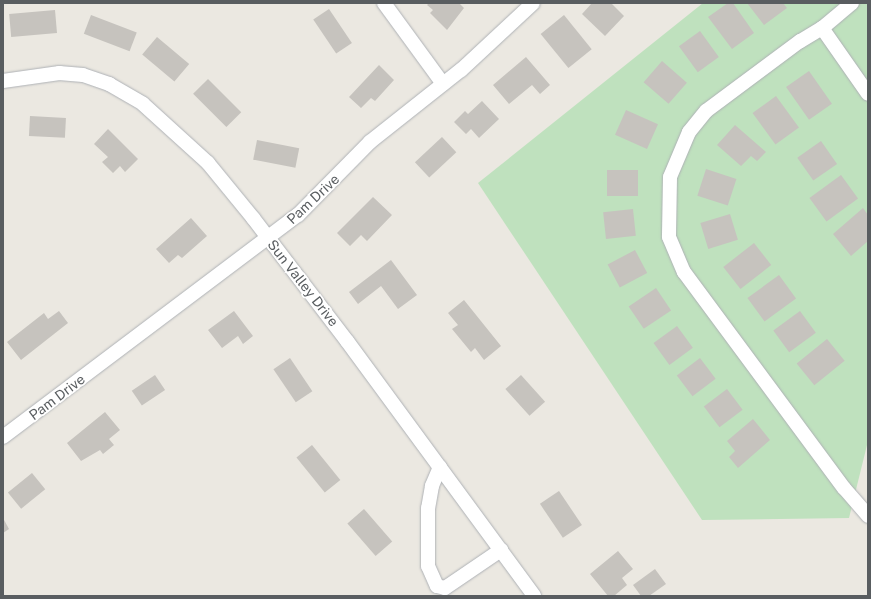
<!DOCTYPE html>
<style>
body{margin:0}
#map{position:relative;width:871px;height:599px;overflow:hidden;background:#ebe8e1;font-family:"Public Sans",sans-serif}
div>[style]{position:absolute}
.green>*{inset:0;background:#bfe1be}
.building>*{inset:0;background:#c6c3be;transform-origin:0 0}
.roads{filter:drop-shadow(0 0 1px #aeb1b5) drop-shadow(0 0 1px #aeb1b5)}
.minor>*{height:14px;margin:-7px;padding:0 7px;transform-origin:7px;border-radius:7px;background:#fff}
span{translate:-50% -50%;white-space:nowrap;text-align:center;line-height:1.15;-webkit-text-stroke:3.5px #fff;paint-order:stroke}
.street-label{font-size:14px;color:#595d60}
.frame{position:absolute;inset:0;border:4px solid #595d60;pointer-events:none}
</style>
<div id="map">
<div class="green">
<div style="clip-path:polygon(703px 3px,868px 3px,868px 441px,849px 518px,702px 520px,478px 183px)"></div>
</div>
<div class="building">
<div style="clip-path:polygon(429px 3px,459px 3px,464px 8px,447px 30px,430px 13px,433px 10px,427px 5px)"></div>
<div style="clip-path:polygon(592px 3px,611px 3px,624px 16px,605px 36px,582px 14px)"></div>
<div style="clip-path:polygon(728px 3px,733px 3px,754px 33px,732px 49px,708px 17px)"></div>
<div style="clip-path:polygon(747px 3px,783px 3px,787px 8px,764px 25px)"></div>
<div style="left:329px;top:9px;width:41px;height:19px;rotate:56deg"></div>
<div style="left:55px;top:10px;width:23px;height:46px;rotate:85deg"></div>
<div style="left:91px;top:15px;width:49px;height:20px;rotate:21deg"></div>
<div style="left:564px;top:15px;width:44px;height:30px;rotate:51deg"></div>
<div style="left:700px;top:31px;width:32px;height:26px;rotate:54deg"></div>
<div style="left:157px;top:37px;width:42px;height:23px;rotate:40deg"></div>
<div style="clip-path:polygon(526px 57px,550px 85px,540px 94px,532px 85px,509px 104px,493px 85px)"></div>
<div style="left:662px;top:61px;width:33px;height:28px;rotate:41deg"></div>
<div style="clip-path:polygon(379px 65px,394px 80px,375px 101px,371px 98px,361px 108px,349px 97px)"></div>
<div style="left:809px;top:71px;width:40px;height:28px;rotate:55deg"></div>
<div style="left:208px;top:79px;width:47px;height:21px;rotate:45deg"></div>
<div style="left:776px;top:96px;width:39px;height:29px;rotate:54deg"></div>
<div style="clip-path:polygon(482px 101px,499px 119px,479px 138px,471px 129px,466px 134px,454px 122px,465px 111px,468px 114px)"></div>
<div style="left:626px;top:110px;width:35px;height:27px;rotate:24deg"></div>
<div style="left:30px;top:116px;width:36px;height:20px;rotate:3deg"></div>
<div style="clip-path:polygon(735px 125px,766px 152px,757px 161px,751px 156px,741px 166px,717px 145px)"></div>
<div style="clip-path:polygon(108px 129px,138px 159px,125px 172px,120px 166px,113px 173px,102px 162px,108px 157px,94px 144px)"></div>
<div style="left:442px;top:137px;width:21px;height:37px;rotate:47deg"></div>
<div style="left:257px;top:140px;width:43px;height:20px;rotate:11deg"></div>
<div style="left:821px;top:141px;width:28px;height:29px;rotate:55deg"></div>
<div style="left:706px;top:169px;width:32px;height:28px;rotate:18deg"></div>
<div style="left:638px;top:170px;width:26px;height:31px;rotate:90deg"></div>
<div style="left:841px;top:175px;width:29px;height:39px;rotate:54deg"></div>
<div style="clip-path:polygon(373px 197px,392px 215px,367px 241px,361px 235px,350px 246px,337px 233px)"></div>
<div style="clip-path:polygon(863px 208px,868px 215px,868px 241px,851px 256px,833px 234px)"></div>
<div style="left:633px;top:209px;width:27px;height:30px;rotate:84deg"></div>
<div style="left:730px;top:214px;width:27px;height:31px;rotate:73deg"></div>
<div style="clip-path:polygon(191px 218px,207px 236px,182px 258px,178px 255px,169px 263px,156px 249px)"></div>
<div style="left:754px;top:243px;width:28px;height:39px;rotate:52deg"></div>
<div style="left:635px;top:250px;width:26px;height:31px;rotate:62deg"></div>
<div style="clip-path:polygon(391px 260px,417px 295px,398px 309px,381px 286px,358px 304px,349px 292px)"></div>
<div style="left:779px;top:275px;width:29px;height:39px;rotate:54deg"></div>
<div style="left:656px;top:288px;width:27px;height:33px;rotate:56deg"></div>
<div style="clip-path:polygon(464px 300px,501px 346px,484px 360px,475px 348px,471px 352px,452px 329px,458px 325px,448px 313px)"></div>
<div style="clip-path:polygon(59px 311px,68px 323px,21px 360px,7px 342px,44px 313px,48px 319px)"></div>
<div style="clip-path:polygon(234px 311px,253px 336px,243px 344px,238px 336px,222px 348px,208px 330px)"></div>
<div style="left:800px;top:311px;width:27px;height:33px;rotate:54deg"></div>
<div style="left:677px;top:326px;width:27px;height:29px;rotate:54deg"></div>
<div style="left:827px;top:339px;width:28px;height:39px;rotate:51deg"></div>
<div style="left:290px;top:358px;width:40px;height:20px;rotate:56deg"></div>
<div style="left:700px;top:358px;width:26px;height:29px;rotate:53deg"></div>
<div style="left:155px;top:375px;width:18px;height:28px;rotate:56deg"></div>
<div style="left:521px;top:375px;width:36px;height:21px;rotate:48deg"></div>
<div style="left:727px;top:389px;width:26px;height:29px;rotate:53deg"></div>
<div style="clip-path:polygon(105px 412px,120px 430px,109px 439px,114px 445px,103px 454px,100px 450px,81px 461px,67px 443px)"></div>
<div style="clip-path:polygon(753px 419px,770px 440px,738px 468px,729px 457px,735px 451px,727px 441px)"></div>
<div style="left:312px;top:445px;width:45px;height:20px;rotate:51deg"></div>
<div style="left:32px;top:473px;width:21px;height:31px;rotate:51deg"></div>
<div style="left:559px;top:491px;width:41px;height:23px;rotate:56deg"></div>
<div style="left:364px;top:509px;width:43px;height:22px;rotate:49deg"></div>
<div style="clip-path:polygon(3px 518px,9px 529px,3px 533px)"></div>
<div style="clip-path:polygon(618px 551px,633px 569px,622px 578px,627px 585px,614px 596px,608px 596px,590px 574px)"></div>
<div style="clip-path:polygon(655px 569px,666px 584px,649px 596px,641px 596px,633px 585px)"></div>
</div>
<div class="roads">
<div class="minor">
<div style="left:384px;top:3px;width:100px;rotate:53.9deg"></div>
<div style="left:852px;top:3px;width:39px;rotate:140deg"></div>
<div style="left:822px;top:28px;width:26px;rotate:149deg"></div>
<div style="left:800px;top:41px;width:117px;rotate:143.3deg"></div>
<div style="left:706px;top:111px;width:27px;rotate:129deg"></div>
<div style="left:689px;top:132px;width:49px;rotate:112.9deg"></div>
<div style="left:670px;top:177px;width:60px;rotate:91deg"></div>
<div style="left:669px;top:237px;width:38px;rotate:67deg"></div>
<div style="left:684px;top:272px;width:269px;rotate:53.5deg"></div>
<div style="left:844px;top:488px;width:37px;rotate:49deg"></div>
<div style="left:822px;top:28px;width:80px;rotate:55.1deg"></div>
<div style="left:3px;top:81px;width:57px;rotate:-8.1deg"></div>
<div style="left:59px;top:73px;width:24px;rotate:5deg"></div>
<div style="left:83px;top:75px;width:28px;rotate:19deg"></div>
<div style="left:109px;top:84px;width:39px;rotate:30deg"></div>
<div style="left:143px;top:104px;width:88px;rotate:42.2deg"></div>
<div style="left:208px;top:163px;width:71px;rotate:50.7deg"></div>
<div style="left:253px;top:218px;width:155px;rotate:52.6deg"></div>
<div style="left:347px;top:341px;width:316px;rotate:53.7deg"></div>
<div style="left:3px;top:437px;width:369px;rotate:-37deg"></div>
<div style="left:298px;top:215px;width:103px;rotate:-45.4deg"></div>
<div style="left:370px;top:142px;width:116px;rotate:-38.4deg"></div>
<div style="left:461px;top:70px;width:98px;rotate:-42.9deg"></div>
<div style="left:440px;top:467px;width:21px;rotate:113deg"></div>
<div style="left:432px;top:486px;width:22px;rotate:100deg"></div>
<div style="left:428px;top:508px;width:58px;rotate:90deg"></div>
<div style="left:428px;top:566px;width:22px;rotate:66deg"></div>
<div style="left:437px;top:586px;width:8px;rotate:14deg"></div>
<div style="left:445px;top:588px;width:68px;rotate:-34.2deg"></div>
</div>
</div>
<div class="street-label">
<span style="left:313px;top:199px;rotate:-43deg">Pam Drive</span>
<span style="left:303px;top:283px;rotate:52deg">Sun Valley Drive</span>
<span style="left:57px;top:397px;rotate:-37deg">Pam Drive</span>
</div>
<div class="frame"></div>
</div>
